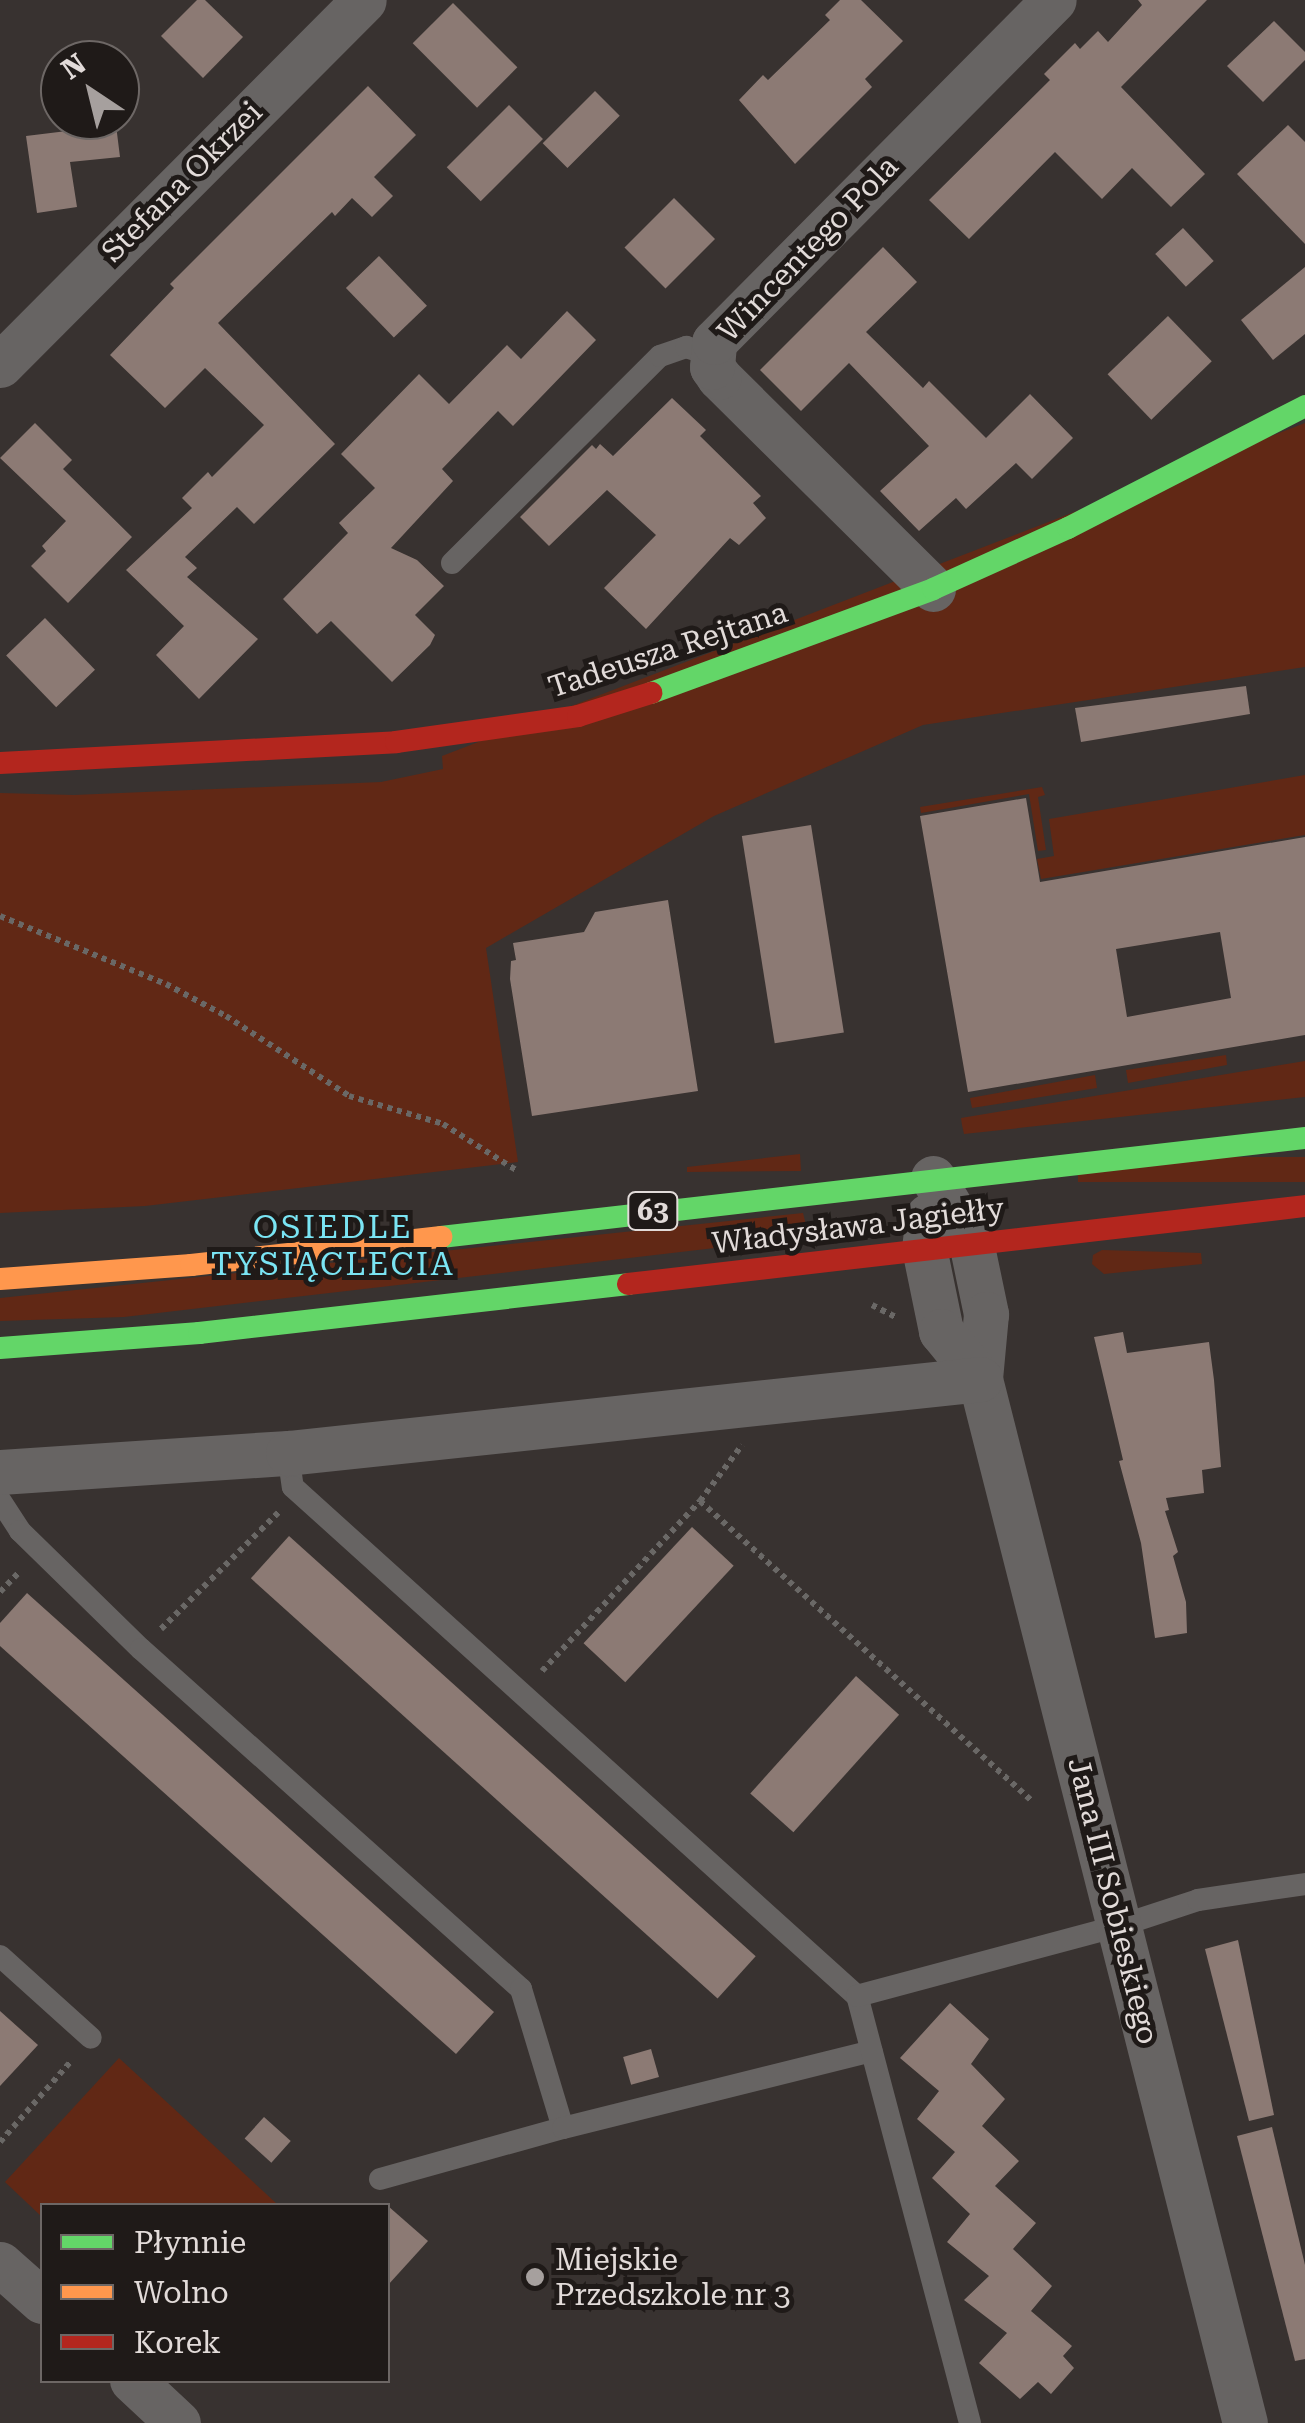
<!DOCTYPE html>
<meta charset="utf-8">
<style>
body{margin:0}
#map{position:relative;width:1305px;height:2423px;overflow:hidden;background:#383230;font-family:"Roboto Serif",serif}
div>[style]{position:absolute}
.green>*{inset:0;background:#612815;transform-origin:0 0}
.building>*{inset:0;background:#8c7a74;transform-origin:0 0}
.path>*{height:6px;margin-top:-3px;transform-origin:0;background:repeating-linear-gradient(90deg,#6a6866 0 5px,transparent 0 10px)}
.lane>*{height:22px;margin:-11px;padding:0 11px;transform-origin:11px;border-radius:11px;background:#676463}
.street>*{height:45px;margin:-22.5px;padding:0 22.5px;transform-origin:22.5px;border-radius:22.5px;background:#676463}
.fast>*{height:22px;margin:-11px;padding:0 11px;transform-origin:11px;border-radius:11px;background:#63d668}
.slow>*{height:22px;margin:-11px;padding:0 11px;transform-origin:11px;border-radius:11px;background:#ff974d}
.jam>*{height:22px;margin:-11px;padding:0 11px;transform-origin:11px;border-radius:11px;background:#b3261e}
.dots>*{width:28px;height:28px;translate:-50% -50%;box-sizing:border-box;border:5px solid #1f1a18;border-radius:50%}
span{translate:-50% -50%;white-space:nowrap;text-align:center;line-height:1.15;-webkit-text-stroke:10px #1f1a18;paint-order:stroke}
.shield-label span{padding:2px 8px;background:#1f1a18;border:2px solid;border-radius:8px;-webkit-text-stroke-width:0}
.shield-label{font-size:28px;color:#e2dbd9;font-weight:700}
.street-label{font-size:30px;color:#e2dbd9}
.poi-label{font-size:30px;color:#e2dbd9}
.left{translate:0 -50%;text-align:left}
.neighbourhood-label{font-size:32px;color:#7ae4f3;letter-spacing:2.5px}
.legend{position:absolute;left:40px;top:2203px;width:350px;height:180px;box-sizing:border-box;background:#1f1a18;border:2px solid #6d6765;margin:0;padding:12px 18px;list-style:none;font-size:30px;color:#e2dbd9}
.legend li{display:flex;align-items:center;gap:20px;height:50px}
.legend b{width:50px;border:2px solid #6d6765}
.north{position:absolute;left:40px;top:40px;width:100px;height:100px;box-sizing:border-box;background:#1f1a18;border:2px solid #6d6765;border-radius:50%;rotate:325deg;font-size:28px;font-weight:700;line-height:40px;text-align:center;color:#e2dbd9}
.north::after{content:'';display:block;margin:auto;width:35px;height:45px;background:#a6a09e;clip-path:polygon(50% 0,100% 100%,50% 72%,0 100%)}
</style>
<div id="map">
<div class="green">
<div style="clip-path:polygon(1305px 423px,1305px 667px,923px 725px,714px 816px,486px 948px,518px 1162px,145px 1206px,0 1213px,0 793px,74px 795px,381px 782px,443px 769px,442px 756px)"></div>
<div style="clip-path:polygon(1305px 775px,1305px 835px,1041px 879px,1037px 859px,1054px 856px,1049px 819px)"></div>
<div style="clip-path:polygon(1042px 787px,1045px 795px,1038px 797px,1046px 850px,1038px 851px,1029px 794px,921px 813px,920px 807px)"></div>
<div style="clip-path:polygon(1226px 1055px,1227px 1065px,1128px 1083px,1126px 1070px)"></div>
<div style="clip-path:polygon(1305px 1061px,1305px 1097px,964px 1134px,962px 1125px,961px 1118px)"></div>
<div style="clip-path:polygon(1095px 1075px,1097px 1088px,972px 1108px,970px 1098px)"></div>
<div style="clip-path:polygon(800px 1154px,801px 1171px,687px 1172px,687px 1167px)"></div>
<div style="left:1305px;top:1157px;width:25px;height:227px;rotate:90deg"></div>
<div style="clip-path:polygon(803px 1213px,809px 1237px,124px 1317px,0 1321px,0 1298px)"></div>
<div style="clip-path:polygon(1102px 1250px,1201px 1253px,1202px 1264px,1104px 1274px,1092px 1264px,1093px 1255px)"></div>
<div style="clip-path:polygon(119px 2058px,277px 2204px,275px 2205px,42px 2206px,42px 2217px,5px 2182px)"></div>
</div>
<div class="building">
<div style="clip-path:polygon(197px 0,205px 0,243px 37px,203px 78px,161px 36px)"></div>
<div style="clip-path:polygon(840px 0,861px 0,903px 41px,865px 79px,872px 87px,795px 164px,739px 100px,763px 75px,768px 80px,830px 20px,825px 15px)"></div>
<div style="clip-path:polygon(1138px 0,1207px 0,1121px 87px,1205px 174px,1171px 207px,1132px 168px,1102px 199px,1055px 152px,969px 239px,929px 200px,1050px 80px,1044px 74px,1075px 43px,1080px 49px,1098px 31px,1108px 42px,1142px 5px)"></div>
<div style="left:453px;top:3px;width:91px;height:57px;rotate:45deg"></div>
<div style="clip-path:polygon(1274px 21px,1305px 52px,1305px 60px,1263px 102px,1227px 66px)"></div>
<div style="clip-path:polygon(368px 86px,416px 135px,374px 177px,393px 196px,372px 217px,352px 198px,335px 216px,332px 212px,218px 323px,335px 444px,254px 524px,237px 507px,185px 557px,197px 568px,187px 577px,258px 639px,199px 699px,156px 655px,184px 626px,126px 570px,192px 508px,182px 498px,208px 472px,212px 477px,264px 425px,205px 368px,165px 408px,110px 355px,174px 288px,170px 284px)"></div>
<div style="left:595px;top:91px;width:35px;height:74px;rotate:45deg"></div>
<div style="left:509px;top:105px;width:48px;height:88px;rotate:45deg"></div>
<div style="clip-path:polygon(116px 125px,120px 157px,70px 162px,77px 207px,37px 213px,26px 136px)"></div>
<div style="clip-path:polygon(1288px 125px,1305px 142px,1305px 244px,1237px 174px)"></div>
<div style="left:674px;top:198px;width:58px;height:70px;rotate:45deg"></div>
<div style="left:1183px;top:228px;width:45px;height:38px;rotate:47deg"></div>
<div style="clip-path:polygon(883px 247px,917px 282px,866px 332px,923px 388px,929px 381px,986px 438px,1030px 394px,1073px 438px,1032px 479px,1016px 463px,966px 509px,956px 498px,919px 531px,880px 491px,929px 446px,849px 363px,801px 411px,760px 370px)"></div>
<div style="left:379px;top:256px;width:69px;height:46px;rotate:46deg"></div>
<div style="clip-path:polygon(1305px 267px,1305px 334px,1273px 360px,1241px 320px)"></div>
<div style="clip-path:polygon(567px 311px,596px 340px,513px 426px,498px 411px,442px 469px,453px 481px,391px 548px,417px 560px,444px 586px,415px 615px,435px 635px,430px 645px,392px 682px,331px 621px,317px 634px,283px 599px,348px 533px,339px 523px,375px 488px,341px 454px,419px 374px,449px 404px,507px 345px,521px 359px)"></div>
<div style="left:1168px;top:316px;width:63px;height:84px;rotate:46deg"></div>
<div style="clip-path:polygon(672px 398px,706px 430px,700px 436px,761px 496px,753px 503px,766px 518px,739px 545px,730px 538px,646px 629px,604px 588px,656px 535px,607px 490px,549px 546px,520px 517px,592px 445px,596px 449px,600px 444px,613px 456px)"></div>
<div style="clip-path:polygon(35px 423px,72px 460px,63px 469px,132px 537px,68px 603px,31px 566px,46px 551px,42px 546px,66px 521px,0 458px)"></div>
<div style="left:45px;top:618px;width:72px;height:54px;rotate:46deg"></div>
<div style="clip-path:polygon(1246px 686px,1250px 714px,1081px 742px,1075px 708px)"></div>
<div style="clip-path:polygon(evenodd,1026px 798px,1040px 882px,1305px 837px,1305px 1035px,968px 1092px,920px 816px,1026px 798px,1220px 932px,1231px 998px,1127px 1017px,1116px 949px,1220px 932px)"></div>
<div style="left:811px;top:825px;width:210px;height:70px;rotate:81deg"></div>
<div style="clip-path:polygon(668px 900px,698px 1091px,532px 1116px,510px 979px,511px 961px,516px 960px,513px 943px,584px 932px,595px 912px)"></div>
<div style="clip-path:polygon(1123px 1332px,1127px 1353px,1209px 1342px,1214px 1380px,1221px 1467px,1202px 1470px,1204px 1493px,1166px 1498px,1169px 1510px,1165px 1511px,1178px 1552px,1173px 1556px,1186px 1602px,1187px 1633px,1155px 1638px,1141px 1543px,1119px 1461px,1123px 1460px,1094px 1337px)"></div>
<div style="left:692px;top:1527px;width:57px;height:159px;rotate:43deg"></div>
<div style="left:289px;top:1536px;width:628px;height:57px;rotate:42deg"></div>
<div style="clip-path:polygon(27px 1593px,494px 2012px,456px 2054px,0 1646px,0 1623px)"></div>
<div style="left:856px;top:1676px;width:58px;height:158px;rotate:42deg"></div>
<div style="clip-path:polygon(1238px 1940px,1274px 2115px,1249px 2121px,1205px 1949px)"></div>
<div style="clip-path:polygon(950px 2003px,989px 2039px,971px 2064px,1005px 2099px,982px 2126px,1019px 2161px,995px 2186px,1036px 2223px,1013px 2249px,1052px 2286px,1031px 2311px,1072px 2346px,1063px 2356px,1074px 2368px,1051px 2394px,1038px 2382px,1020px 2399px,979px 2363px,1007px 2333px,964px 2300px,989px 2276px,947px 2242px,970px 2214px,932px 2178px,955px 2152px,917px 2119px,939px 2091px,900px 2058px)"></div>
<div style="clip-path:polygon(0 2011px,38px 2045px,0 2086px)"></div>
<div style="left:651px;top:2049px;width:29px;height:29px;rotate:74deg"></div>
<div style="left:264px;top:2117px;width:36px;height:29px;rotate:42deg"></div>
<div style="clip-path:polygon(1272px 2127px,1305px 2265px,1305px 2359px,1295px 2361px,1237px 2136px)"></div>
<div style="clip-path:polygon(388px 2206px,428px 2241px,388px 2285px)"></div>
</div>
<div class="path">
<div style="left:0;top:916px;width:179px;rotate:22.3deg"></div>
<div style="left:166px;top:984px;width:68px;rotate:28.1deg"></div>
<div style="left:226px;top:1016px;width:147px;rotate:33deg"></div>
<div style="left:349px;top:1096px;width:98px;rotate:16.6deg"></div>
<div style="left:443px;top:1124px;width:86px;rotate:32.2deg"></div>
<div style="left:872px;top:1305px;width:27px;rotate:27deg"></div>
<div style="left:700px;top:1501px;width:447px;rotate:42.1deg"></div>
<div style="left:0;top:1592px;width:29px;rotate:-46deg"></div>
<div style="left:161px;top:1629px;width:168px;rotate:-44.8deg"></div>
<div style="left:542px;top:1671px;width:232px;rotate:-47.1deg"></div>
<div style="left:700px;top:1501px;width:70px;rotate:-53.1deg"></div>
<div style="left:0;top:2142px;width:109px;rotate:-48.7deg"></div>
</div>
<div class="lane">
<div style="left:452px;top:563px;width:293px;rotate:-44.9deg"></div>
<div style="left:660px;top:356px;width:28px;rotate:-19deg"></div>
<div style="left:686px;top:347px;width:26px;rotate:18deg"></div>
<div style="left:288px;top:1453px;width:34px;rotate:82deg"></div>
<div style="left:293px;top:1487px;width:760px;rotate:42.07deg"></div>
<div style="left:0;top:1500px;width:37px;rotate:57deg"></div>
<div style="left:20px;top:1531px;width:169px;rotate:44.3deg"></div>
<div style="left:141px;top:1649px;width:510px;rotate:41.82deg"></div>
<div style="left:521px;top:1989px;width:145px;rotate:73.2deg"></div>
<div style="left:0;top:1956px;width:122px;rotate:42deg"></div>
<div style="left:380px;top:2179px;width:190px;rotate:-15.6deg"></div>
<div style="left:563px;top:2128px;width:318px;rotate:-14deg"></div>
<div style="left:970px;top:2423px;width:442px;rotate:-104.8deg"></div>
<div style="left:857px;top:1996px;width:271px;rotate:-15deg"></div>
<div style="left:1119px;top:1926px;width:83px;rotate:-18.2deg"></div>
<div style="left:1198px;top:1900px;width:108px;rotate:-8.5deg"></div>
</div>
<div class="street">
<div style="left:0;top:365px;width:515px;rotate:-45.08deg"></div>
<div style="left:933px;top:589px;width:301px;rotate:-135.3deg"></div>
<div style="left:719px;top:377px;width:12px;rotate:-125deg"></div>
<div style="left:712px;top:367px;width:25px;rotate:-85deg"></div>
<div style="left:714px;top:342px;width:482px;rotate:-45.2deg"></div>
<div style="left:933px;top:1178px;width:74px;rotate:59.3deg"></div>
<div style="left:971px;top:1242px;width:74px;rotate:78.2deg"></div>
<div style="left:986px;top:1314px;width:65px;rotate:95.3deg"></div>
<div style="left:980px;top:1379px;width:1077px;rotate:75.76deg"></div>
<div style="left:928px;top:1216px;width:32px;rotate:97deg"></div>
<div style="left:924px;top:1248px;width:85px;rotate:78.4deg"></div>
<div style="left:941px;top:1331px;width:62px;rotate:50.9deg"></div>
<div style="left:0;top:1472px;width:289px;rotate:-3.8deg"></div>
<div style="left:288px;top:1453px;width:696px;rotate:-6.1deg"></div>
<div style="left:0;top:2264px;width:56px;rotate:41.4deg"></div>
<div style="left:132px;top:2380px;width:63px;rotate:43.1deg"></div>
</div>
<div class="fast">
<div style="left:651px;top:693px;width:301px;rotate:-20.2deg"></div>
<div style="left:933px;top:589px;width:148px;rotate:-24.3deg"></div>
<div style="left:1068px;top:528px;width:267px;rotate:-27.2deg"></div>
<div style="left:441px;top:1237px;width:870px;rotate:-6.54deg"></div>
<div style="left:0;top:1348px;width:200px;rotate:-4.3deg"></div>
<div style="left:199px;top:1333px;width:432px;rotate:-6.5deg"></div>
</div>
<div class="slow">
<div style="left:0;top:1279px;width:192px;rotate:-4.2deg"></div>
<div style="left:191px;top:1265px;width:252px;rotate:-6.4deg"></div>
</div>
<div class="jam">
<div style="left:0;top:763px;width:397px;rotate:-3deg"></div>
<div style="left:396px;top:742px;width:184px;rotate:-8.1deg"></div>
<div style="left:578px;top:716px;width:77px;rotate:-17.5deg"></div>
<div style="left:628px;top:1284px;width:681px;rotate:-6.57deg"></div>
</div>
<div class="dots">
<div style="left:535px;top:2277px;background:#a6a09e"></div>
</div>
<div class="shield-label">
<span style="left:653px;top:1211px">63</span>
</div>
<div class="street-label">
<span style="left:182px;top:182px;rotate:-45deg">Stefana Okrzei</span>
<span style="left:808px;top:249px;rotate:-46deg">Wincentego Pola</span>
<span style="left:668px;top:650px;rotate:-18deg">Tadeusza Rejtana</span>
<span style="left:858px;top:1226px;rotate:-7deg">Władysława Jagiełły</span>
<span style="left:1113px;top:1901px;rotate:76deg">Jana III Sobieskiego</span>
</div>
<div class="poi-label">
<span class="left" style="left:555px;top:2277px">Miejskie<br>Przedszkole nr 3</span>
</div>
<div class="neighbourhood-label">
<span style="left:333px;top:1246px">OSIEDLE<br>TYSIĄCLECIA</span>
</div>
<ul class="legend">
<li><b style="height:12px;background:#63d668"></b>Płynnie</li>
<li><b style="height:12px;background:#ff974d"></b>Wolno</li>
<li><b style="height:12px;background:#b3261e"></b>Korek</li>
</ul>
<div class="north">N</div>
</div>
